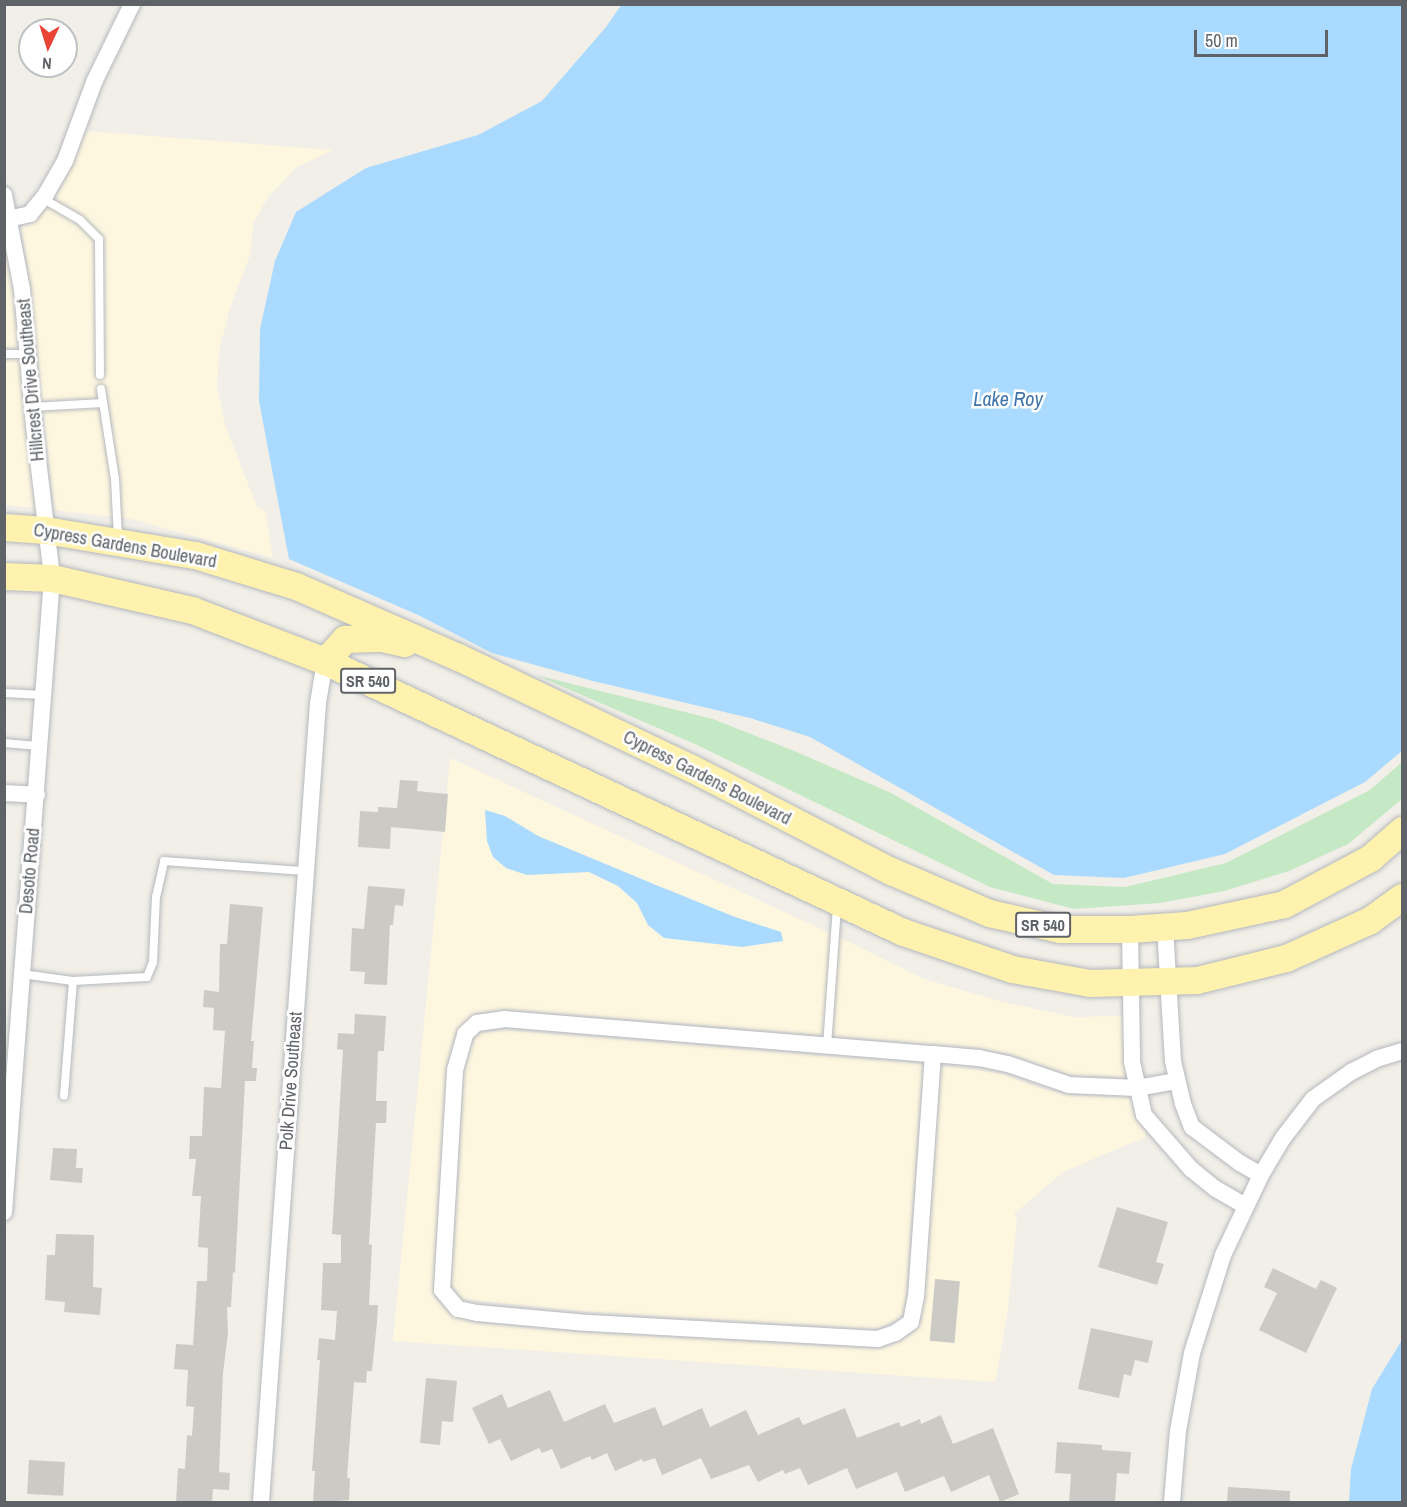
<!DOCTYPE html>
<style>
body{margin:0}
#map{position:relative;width:1407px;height:1507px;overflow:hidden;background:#f1efe8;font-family:"Archivo Narrow",sans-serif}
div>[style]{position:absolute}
.commercial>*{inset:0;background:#fef7e0}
.green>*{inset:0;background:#c5e8c5}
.water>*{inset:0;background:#aadaff}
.building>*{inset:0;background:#cccac5;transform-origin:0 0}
.roads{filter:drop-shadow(0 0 2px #b5b8bc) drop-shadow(0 0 2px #b5b8bc)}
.service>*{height:8px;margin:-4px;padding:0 4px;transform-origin:4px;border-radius:4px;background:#fff}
.minor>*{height:16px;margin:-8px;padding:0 8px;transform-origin:8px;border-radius:8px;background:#fff}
.primary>*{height:27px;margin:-13.5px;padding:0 13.5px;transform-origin:13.5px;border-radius:13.5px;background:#fff2af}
span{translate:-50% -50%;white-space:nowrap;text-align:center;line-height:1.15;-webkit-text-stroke:5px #fff;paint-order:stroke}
.shield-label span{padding:2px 4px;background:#fff;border:2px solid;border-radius:4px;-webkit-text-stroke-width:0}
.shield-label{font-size:16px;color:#5f6368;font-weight:700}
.street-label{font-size:18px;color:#5f6368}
.water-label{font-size:20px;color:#4174aa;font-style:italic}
.frame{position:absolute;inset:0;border:6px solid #5f6368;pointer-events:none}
.north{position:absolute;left:18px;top:18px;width:60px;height:60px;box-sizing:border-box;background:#fff;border:2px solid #bfc1c3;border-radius:50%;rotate:184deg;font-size:16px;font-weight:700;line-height:24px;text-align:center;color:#5f6368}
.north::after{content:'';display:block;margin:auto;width:21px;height:27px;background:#ea4335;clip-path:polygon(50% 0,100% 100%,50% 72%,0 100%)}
.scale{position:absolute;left:1194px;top:30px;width:134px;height:27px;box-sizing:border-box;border:3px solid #5f6368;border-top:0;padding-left:8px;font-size:18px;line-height:21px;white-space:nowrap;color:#5f6368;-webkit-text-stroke:4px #fff;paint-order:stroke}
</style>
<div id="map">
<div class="commercial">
<div style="clip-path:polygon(86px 131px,333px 150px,297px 167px,268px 197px,254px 221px,250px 255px,230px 308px,219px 351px,217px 388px,225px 425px,255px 502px,258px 508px,265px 510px,273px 558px,131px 519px,54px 510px,31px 288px,21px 227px,36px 221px,54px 200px,73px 165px)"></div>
<div style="clip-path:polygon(4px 240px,13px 291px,35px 508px,5px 505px)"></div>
<div style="clip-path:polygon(evenodd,450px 758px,841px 938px,924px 979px,1000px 1001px,1073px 1017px,1122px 1016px,1125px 1077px,1070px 1075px,1010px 1054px,979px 1048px,505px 1009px,476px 1013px,456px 1031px,446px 1068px,433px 1289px,435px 1297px,452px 1316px,476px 1323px,575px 1332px,881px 1349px,899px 1342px,915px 1331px,920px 1324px,925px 1296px,941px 1065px,1005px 1074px,1036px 1087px,1067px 1095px,1130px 1098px,1135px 1118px,1145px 1131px,1145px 1137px,1063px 1172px,1014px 1214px,1017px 1220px,1007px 1317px,995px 1382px,393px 1341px,450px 758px,486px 810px,505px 816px,538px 836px,656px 885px,735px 917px,781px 932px,648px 925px,637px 903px,618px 886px,589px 872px,527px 875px,486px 810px)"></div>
<div style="clip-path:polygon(504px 1030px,923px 1064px,906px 1294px,902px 1316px,877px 1329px,577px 1311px,463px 1299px,451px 1286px,464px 1072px,473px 1040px,481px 1033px)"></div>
</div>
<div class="green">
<div style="clip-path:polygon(536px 675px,713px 719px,799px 753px,891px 793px,1053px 884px,1125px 887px,1226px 863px,1370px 790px,1402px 762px,1402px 799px,1348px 844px,1289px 871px,1224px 891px,1160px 903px,1074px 909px,990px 887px,697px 745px)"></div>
</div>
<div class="water">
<div style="clip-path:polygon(622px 4px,1402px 5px,1402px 751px,1365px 782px,1225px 854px,1124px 878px,1054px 875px,810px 737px,750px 718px,593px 681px,492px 653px,418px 615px,289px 559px,259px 401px,260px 329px,275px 261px,296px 212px,366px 168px,478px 135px,542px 101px,606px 27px)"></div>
<div style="clip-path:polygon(485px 810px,505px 816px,538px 836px,656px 885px,735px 917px,781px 932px,783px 941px,742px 947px,664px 938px,648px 925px,637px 903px,618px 886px,589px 872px,527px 875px,506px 868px,493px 857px,487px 841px)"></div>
<div style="clip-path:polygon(1402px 1340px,1402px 1502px,1349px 1502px,1351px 1469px,1372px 1389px)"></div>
</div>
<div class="building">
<div style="clip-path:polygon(400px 780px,418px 781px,417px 791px,448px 794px,445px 832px,391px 827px,390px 849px,358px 847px,360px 811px,378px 812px,378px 807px,397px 808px)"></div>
<div style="clip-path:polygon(368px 886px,405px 889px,403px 906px,395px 905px,393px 925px,390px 925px,387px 985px,364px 984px,365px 972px,350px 971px,352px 928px,364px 929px)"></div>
<div style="clip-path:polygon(230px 904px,263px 907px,251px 1041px,254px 1041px,252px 1068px,257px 1068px,256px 1081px,245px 1081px,235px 1273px,233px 1272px,231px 1307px,227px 1307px,228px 1333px,223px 1373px,219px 1472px,230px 1473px,229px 1490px,213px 1489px,212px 1503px,176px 1503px,178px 1468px,185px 1469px,187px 1435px,192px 1436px,194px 1407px,186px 1406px,188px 1370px,174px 1369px,176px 1344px,193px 1345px,197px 1281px,207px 1281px,208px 1248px,198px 1247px,201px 1196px,192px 1196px,196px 1159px,189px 1159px,190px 1136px,202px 1136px,204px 1087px,221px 1088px,225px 1031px,213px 1030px,214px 1008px,203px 1007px,204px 990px,219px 992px,220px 944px,227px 944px)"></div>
<div style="clip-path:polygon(355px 1014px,386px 1016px,384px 1051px,378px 1051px,376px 1101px,387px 1101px,386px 1123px,376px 1123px,369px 1244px,372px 1245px,369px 1305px,378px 1305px,377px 1322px,372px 1371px,367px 1371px,366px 1383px,354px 1382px,347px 1478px,350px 1478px,349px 1500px,313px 1503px,315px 1471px,312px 1471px,320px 1360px,317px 1360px,319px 1338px,335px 1340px,337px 1311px,321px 1310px,323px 1263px,341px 1263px,341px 1235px,332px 1234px,343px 1050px,337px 1049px,338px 1033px,354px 1034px)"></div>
<div style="clip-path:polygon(53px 1148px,77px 1149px,76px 1168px,83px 1168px,82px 1183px,50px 1180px)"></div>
<div style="clip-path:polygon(1117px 1207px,1168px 1222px,1156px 1262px,1164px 1264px,1157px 1285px,1098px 1267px)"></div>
<div style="clip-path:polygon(56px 1234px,94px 1235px,93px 1287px,102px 1288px,100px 1315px,64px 1312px,65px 1302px,45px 1300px,47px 1255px,55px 1255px)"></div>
<div style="clip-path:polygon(1273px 1268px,1316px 1289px,1321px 1280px,1337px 1288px,1306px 1353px,1259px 1330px,1277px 1293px,1264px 1287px)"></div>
<div style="left:935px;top:1279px;width:25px;height:62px;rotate:5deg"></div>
<div style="clip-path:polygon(1091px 1328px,1153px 1341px,1148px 1363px,1135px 1360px,1131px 1376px,1124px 1374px,1119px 1398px,1078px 1389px)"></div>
<div style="clip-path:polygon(426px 1378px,457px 1381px,453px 1422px,442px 1421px,440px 1445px,420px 1443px)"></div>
<div style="clip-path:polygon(550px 1390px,564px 1422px,605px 1404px,614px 1423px,655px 1407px,663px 1426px,702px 1408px,710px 1427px,746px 1410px,758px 1435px,799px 1417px,803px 1425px,845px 1408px,857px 1438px,899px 1422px,901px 1427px,920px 1419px,921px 1424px,941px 1415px,953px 1444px,993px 1428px,1019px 1494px,1000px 1502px,989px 1475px,951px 1492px,944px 1476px,905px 1492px,897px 1472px,856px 1489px,847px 1468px,808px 1485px,800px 1468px,785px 1474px,783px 1470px,758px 1482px,749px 1465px,711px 1479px,701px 1458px,662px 1475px,655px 1458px,643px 1462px,642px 1459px,615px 1471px,607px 1453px,592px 1460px,590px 1456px,561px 1469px,552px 1449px,542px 1453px,539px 1448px,511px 1461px,500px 1439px,489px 1444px,472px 1408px,502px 1394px,508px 1408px)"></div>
<div style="clip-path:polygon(1057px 1442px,1102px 1445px,1102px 1450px,1131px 1452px,1129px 1474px,1117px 1473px,1115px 1503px,1069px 1503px,1071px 1474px,1055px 1473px)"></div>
<div style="left:29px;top:1460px;width:36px;height:34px;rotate:3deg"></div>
<div style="clip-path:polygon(1228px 1487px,1290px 1491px,1290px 1503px,1227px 1503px)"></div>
</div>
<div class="roads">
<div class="service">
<div style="left:42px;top:198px;width:44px;rotate:30.1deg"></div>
<div style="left:80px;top:220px;width:27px;rotate:45deg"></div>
<div style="left:99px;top:239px;width:136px;rotate:89.6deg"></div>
<div style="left:4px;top:354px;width:24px"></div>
<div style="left:101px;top:389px;width:91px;rotate:81.2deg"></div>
<div style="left:115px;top:479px;width:60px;rotate:87.1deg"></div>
<div style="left:32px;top:407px;width:71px;rotate:-3.2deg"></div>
<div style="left:4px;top:693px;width:40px;rotate:2.9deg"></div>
<div style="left:4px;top:743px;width:36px;rotate:5deg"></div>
<div style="left:22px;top:974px;width:51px;rotate:7.8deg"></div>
<div style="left:73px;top:981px;width:115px;rotate:94.5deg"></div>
<div style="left:73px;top:981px;width:74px;rotate:-3.1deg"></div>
<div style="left:147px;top:977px;width:16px;rotate:-68deg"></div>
<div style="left:153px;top:962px;width:65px;rotate:-87.4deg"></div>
<div style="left:156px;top:897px;width:37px;rotate:-77deg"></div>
<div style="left:164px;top:861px;width:141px;rotate:4.1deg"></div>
<div style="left:827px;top:1046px;width:141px;rotate:-85.9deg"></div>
</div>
<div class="minor">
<div style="left:4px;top:195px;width:96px;rotate:79.2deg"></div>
<div style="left:22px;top:289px;width:138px;rotate:85deg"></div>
<div style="left:34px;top:426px;width:153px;rotate:83.2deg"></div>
<div style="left:52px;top:578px;width:636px;rotate:94.33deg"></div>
<div style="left:4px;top:220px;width:27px;rotate:-13deg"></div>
<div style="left:30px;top:214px;width:26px;rotate:-51deg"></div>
<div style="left:46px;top:194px;width:38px;rotate:-60deg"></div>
<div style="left:65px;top:161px;width:86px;rotate:-69.7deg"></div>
<div style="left:95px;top:80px;width:85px;rotate:-64deg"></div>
<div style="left:4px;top:793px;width:33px;rotate:3deg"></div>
<div style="left:1165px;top:927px;width:134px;rotate:86.6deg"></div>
<div style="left:1173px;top:1061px;width:44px;rotate:76.9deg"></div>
<div style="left:1183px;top:1104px;width:25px;rotate:69deg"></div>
<div style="left:1192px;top:1127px;width:60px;rotate:36.9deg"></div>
<div style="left:1240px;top:1163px;width:24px;rotate:30deg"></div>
<div style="left:1130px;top:929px;width:133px;rotate:89.1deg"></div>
<div style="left:1132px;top:1062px;width:54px;rotate:77.2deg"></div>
<div style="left:1144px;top:1115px;width:72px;rotate:49deg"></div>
<div style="left:1191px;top:1169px;width:32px;rotate:39deg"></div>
<div style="left:1216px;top:1189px;width:34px;rotate:30deg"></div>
<div style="left:933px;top:1054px;width:243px;rotate:94deg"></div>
<div style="left:916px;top:1296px;width:26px;rotate:101deg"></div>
<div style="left:911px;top:1322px;width:19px;rotate:145deg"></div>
<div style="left:895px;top:1333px;width:18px;rotate:161deg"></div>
<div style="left:878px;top:1339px;width:302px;rotate:-176.8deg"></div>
<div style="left:576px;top:1322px;width:99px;rotate:-174.8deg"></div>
<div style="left:477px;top:1313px;width:19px;rotate:-168deg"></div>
<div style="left:458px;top:1309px;width:25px;rotate:-130deg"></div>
<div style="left:442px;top:1290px;width:220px;rotate:-86.6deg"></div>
<div style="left:455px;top:1070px;width:37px;rotate:-74deg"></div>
<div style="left:465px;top:1034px;width:16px;rotate:-43deg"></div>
<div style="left:477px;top:1023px;width:27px;rotate:-8deg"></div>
<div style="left:504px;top:1019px;width:430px;rotate:4.7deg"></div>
<div style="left:933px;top:1054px;width:46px;rotate:5deg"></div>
<div style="left:979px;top:1058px;width:30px;rotate:12deg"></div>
<div style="left:1008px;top:1064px;width:65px;rotate:19deg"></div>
<div style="left:1069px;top:1085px;width:68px;rotate:2.5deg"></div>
<div style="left:1137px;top:1088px;width:39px;rotate:-10deg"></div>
<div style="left:261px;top:1502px;width:801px;rotate:-85.92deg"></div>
<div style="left:318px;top:703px;width:43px;rotate:-80.5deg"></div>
<div style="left:1172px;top:1502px;width:71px;rotate:-85.2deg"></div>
<div style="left:1178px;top:1431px;width:79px;rotate:-79.8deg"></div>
<div style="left:1192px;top:1353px;width:103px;rotate:-72.4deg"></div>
<div style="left:1223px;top:1255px;width:89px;rotate:-64.6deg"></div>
<div style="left:1261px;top:1175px;width:43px;rotate:-59.3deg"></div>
<div style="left:1283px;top:1138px;width:49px;rotate:-52.4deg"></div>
<div style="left:1313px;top:1099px;width:47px;rotate:-35.4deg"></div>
<div style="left:1351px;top:1072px;width:28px;rotate:-27deg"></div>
<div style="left:1376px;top:1059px;width:27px;rotate:-17deg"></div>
</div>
<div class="primary">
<div style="left:4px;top:527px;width:41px;rotate:4.2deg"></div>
<div style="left:45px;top:530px;width:152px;rotate:9.5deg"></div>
<div style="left:195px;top:555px;width:106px;rotate:17.1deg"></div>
<div style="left:296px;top:586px;width:177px;rotate:23.7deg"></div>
<div style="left:458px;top:657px;width:260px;rotate:25.5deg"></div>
<div style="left:693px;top:769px;width:223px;rotate:27.3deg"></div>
<div style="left:891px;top:871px;width:107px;rotate:23.2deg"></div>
<div style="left:989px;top:913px;width:73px;rotate:12.7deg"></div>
<div style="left:1060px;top:929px;width:70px"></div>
<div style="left:1130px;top:929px;width:57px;rotate:-4deg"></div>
<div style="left:1187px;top:925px;width:99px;rotate:-12.2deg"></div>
<div style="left:1284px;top:904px;width:98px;rotate:-28.1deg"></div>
<div style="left:1370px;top:858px;width:43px;rotate:-41.2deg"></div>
<div style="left:4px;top:576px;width:48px;rotate:2.4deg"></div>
<div style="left:52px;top:578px;width:144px;rotate:12.9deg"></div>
<div style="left:192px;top:610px;width:142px;rotate:21deg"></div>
<div style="left:325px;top:661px;width:638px;rotate:25.12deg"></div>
<div style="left:903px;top:932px;width:115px;rotate:18.7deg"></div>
<div style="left:1012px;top:969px;width:79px;rotate:10.2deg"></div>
<div style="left:1090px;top:983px;width:107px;rotate:-1.6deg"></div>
<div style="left:1197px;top:980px;width:92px;rotate:-13.9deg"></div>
<div style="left:1286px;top:958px;width:92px;rotate:-24.3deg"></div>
<div style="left:1370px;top:920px;width:39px;rotate:-36deg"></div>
<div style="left:325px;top:661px;width:30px;rotate:-48deg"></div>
<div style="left:345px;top:639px;width:37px;rotate:-2deg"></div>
<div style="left:382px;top:638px;width:23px;rotate:13deg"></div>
</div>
</div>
<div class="shield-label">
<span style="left:368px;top:681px">SR 540</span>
<span style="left:1043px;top:925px">SR 540</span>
</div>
<div class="street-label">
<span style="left:31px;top:380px;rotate:-95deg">Hillcrest Drive Southeast</span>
<span style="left:125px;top:546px;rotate:10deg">Cypress Gardens Boulevard</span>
<span style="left:707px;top:778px;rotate:27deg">Cypress Gardens Boulevard</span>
<span style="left:30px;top:871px;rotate:-85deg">Desoto Road</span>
<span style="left:291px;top:1081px;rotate:-86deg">Polk Drive Southeast</span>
</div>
<div class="water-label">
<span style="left:1008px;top:398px">Lake Roy</span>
</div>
<div class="frame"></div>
<div class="north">N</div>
<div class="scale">50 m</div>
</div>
